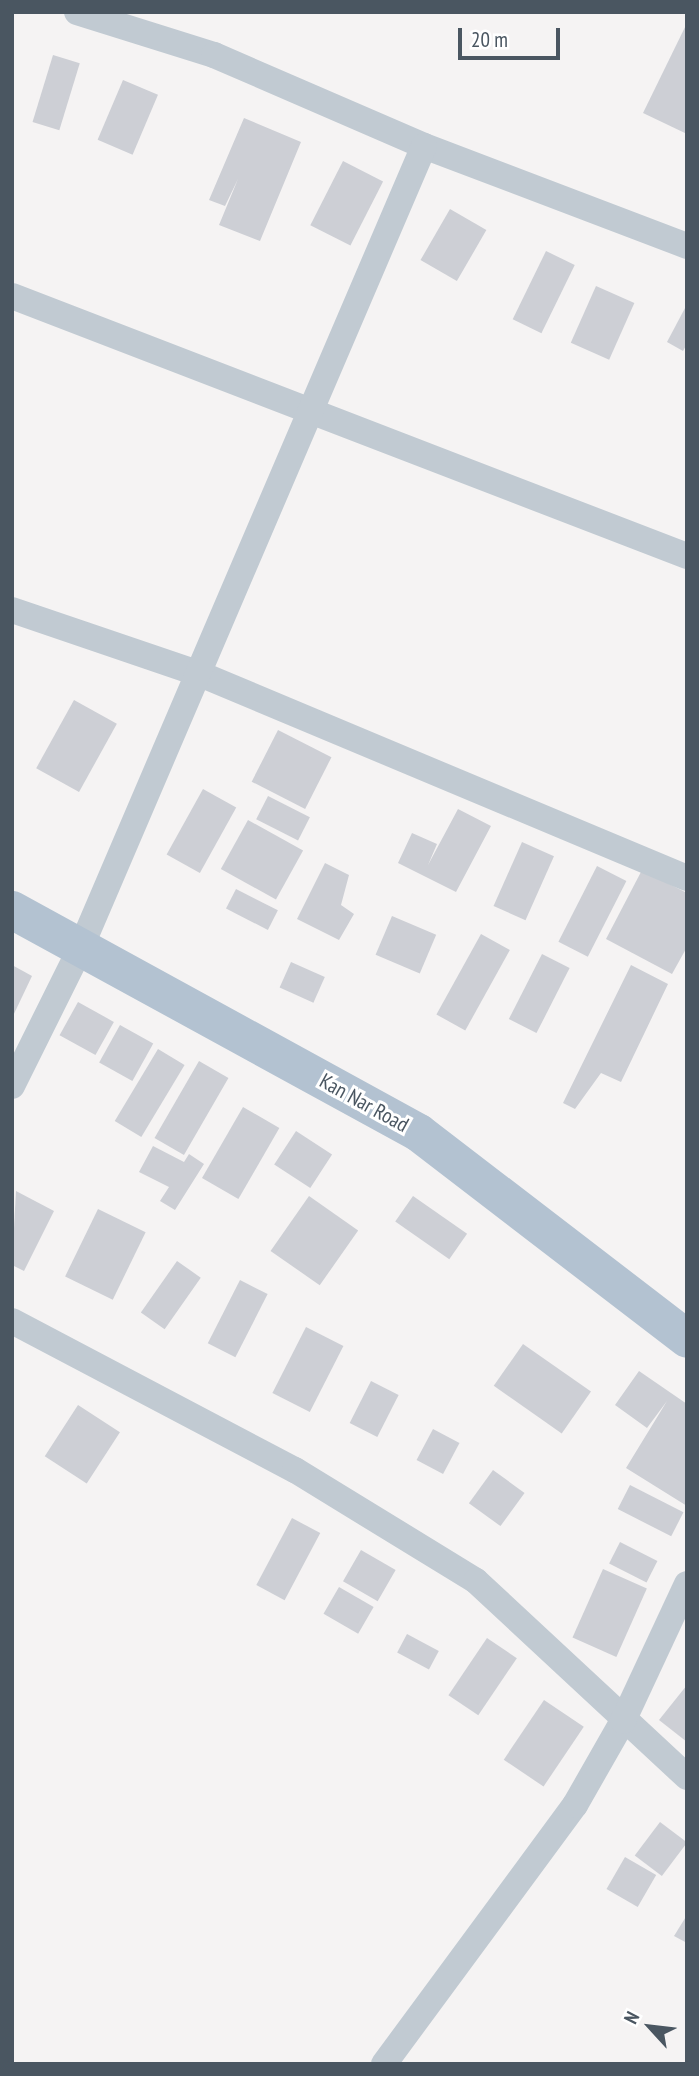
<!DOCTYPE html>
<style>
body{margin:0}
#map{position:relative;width:699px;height:2076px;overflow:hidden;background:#f5f3f3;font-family:"PT Sans Narrow",sans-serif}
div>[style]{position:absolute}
.building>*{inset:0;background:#cdcfd5;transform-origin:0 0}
.minor>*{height:26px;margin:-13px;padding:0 13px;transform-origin:13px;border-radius:13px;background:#c1cad2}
.primary>*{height:38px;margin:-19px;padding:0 19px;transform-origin:19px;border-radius:19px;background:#b3c2d1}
span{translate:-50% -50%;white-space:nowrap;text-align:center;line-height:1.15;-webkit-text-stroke:6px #fff;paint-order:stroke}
.street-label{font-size:21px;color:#4a5661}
.frame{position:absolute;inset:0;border:14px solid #4a5661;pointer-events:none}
.north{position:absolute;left:615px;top:1992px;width:70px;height:70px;-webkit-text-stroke:5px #fff;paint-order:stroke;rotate:297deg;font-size:19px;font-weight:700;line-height:28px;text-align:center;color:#4a5661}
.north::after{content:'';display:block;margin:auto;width:24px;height:32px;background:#4a5661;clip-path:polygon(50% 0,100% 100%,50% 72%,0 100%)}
.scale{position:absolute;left:458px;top:28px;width:102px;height:32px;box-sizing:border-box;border:4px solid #4a5661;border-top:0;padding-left:9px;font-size:21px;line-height:24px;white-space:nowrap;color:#4a5661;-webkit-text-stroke:5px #fff;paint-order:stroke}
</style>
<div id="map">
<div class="building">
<div style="clip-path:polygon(687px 23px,687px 134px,643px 113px)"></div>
<div style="left:53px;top:55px;width:28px;height:70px;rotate:17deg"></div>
<div style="left:123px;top:80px;width:38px;height:65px;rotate:23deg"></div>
<div style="clip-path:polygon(244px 118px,301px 142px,260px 241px,219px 225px,238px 179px,225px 206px,209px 200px)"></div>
<div style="left:343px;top:161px;width:45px;height:72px;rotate:27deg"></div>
<div style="left:450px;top:209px;width:42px;height:59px;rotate:30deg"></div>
<div style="left:546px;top:251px;width:32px;height:76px;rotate:26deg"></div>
<div style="left:596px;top:286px;width:42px;height:62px;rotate:24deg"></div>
<div style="clip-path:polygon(685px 308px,687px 344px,683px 351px,667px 342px)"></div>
<div style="left:74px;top:700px;width:49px;height:78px;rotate:29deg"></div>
<div style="left:278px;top:730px;width:60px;height:58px;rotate:27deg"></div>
<div style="left:203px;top:789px;width:38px;height:75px;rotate:29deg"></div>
<div style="left:268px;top:796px;width:47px;height:26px;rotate:27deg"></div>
<div style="clip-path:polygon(458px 809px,491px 826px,456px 892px,398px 863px,412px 833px,437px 844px,428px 865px)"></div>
<div style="left:248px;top:820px;width:63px;height:56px;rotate:29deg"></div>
<div style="left:522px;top:842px;width:35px;height:70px;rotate:24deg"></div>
<div style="clip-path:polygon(325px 863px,349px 875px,341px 905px,354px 914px,339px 940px,297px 919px)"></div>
<div style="left:597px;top:866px;width:33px;height:85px;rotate:27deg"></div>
<div style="clip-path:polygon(642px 870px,687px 893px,687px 947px,672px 974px,606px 939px)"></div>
<div style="left:236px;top:889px;width:47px;height:22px;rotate:27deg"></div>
<div style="left:392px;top:916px;width:48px;height:42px;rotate:23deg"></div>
<div style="left:481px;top:934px;width:33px;height:92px;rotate:29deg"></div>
<div style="left:542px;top:954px;width:31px;height:73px;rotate:27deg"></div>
<div style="left:291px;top:962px;width:37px;height:28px;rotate:24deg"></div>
<div style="clip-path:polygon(12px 965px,32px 976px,12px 1018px)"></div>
<div style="clip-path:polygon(631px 965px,668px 984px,621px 1082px,601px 1073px,575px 1109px,563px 1103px)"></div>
<div style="left:78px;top:1002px;width:41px;height:38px;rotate:29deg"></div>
<div style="left:120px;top:1025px;width:38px;height:43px;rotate:29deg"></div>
<div style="left:158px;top:1049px;width:31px;height:84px;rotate:31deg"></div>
<div style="left:199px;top:1061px;width:34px;height:89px;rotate:30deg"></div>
<div style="left:243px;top:1107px;width:42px;height:82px;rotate:30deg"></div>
<div style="left:296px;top:1131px;width:43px;height:40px;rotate:33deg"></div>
<div style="clip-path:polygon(153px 1146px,184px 1162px,189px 1154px,204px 1164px,175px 1210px,160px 1201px,169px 1187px,139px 1172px)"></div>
<div style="clip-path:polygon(16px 1191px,54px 1211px,24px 1271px,12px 1265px)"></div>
<div style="left:309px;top:1196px;width:60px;height:67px;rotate:35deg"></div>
<div style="left:413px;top:1196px;width:66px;height:31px;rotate:35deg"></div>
<div style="left:98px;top:1209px;width:53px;height:75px;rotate:26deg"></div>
<div style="left:177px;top:1261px;width:29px;height:63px;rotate:35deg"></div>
<div style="left:240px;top:1280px;width:31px;height:71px;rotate:27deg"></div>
<div style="left:306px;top:1327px;width:42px;height:74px;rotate:27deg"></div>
<div style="left:523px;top:1344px;width:83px;height:51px;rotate:35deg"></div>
<div style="clip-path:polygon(639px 1371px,687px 1404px,687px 1506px,626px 1468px,667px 1401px,647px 1428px,615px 1405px)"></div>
<div style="left:371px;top:1381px;width:31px;height:47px;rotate:27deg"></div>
<div style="left:78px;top:1405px;width:50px;height:61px;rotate:33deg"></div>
<div style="left:433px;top:1429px;width:30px;height:35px;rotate:28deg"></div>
<div style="left:493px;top:1470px;width:39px;height:41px;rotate:36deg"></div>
<div style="left:630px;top:1485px;width:60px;height:27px;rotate:27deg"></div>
<div style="left:292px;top:1518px;width:32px;height:76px;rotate:28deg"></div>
<div style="left:620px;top:1542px;width:42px;height:24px;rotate:27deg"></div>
<div style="left:361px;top:1550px;width:40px;height:36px;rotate:30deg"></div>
<div style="left:603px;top:1569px;width:48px;height:75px;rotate:24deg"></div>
<div style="left:339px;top:1587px;width:40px;height:31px;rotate:30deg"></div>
<div style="left:407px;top:1634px;width:36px;height:21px;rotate:28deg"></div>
<div style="left:487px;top:1638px;width:36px;height:69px;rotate:34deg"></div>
<div style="clip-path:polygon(687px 1685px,687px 1742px,659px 1720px)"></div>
<div style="left:544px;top:1700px;width:48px;height:72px;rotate:34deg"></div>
<div style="left:660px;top:1822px;width:34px;height:42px;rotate:37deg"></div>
<div style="left:625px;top:1857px;width:36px;height:37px;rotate:30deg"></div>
<div style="clip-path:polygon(687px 1915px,687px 1943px,674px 1936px)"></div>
</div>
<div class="minor">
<div style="left:77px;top:12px;width:144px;rotate:17.4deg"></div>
<div style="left:214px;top:55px;width:229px;rotate:23.4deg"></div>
<div style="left:424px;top:146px;width:281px;rotate:20.8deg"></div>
<div style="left:12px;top:296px;width:723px;rotate:21.07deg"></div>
<div style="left:12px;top:610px;width:199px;rotate:18.8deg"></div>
<div style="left:200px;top:674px;width:528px;rotate:22.73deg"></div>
<div style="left:12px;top:1086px;width:155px;rotate:-63.6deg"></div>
<div style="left:81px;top:947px;width:871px;rotate:-66.82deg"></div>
<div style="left:12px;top:1321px;width:320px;rotate:27.8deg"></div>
<div style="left:295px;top:1470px;width:212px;rotate:31.5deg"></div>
<div style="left:476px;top:1581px;width:288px;rotate:42.9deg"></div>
<div style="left:384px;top:2064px;width:322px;rotate:-53.6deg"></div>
<div style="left:575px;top:1805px;width:97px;rotate:-60.3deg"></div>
<div style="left:623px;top:1721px;width:151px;rotate:-65deg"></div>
</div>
<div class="primary">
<div style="left:12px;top:910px;width:464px;rotate:28.7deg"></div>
<div style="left:419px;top:1133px;width:338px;rotate:37.5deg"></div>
</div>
<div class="street-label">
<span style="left:364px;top:1103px;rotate:29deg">Kan Nar Road</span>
</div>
<div class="frame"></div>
<div class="north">N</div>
<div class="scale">20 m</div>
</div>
